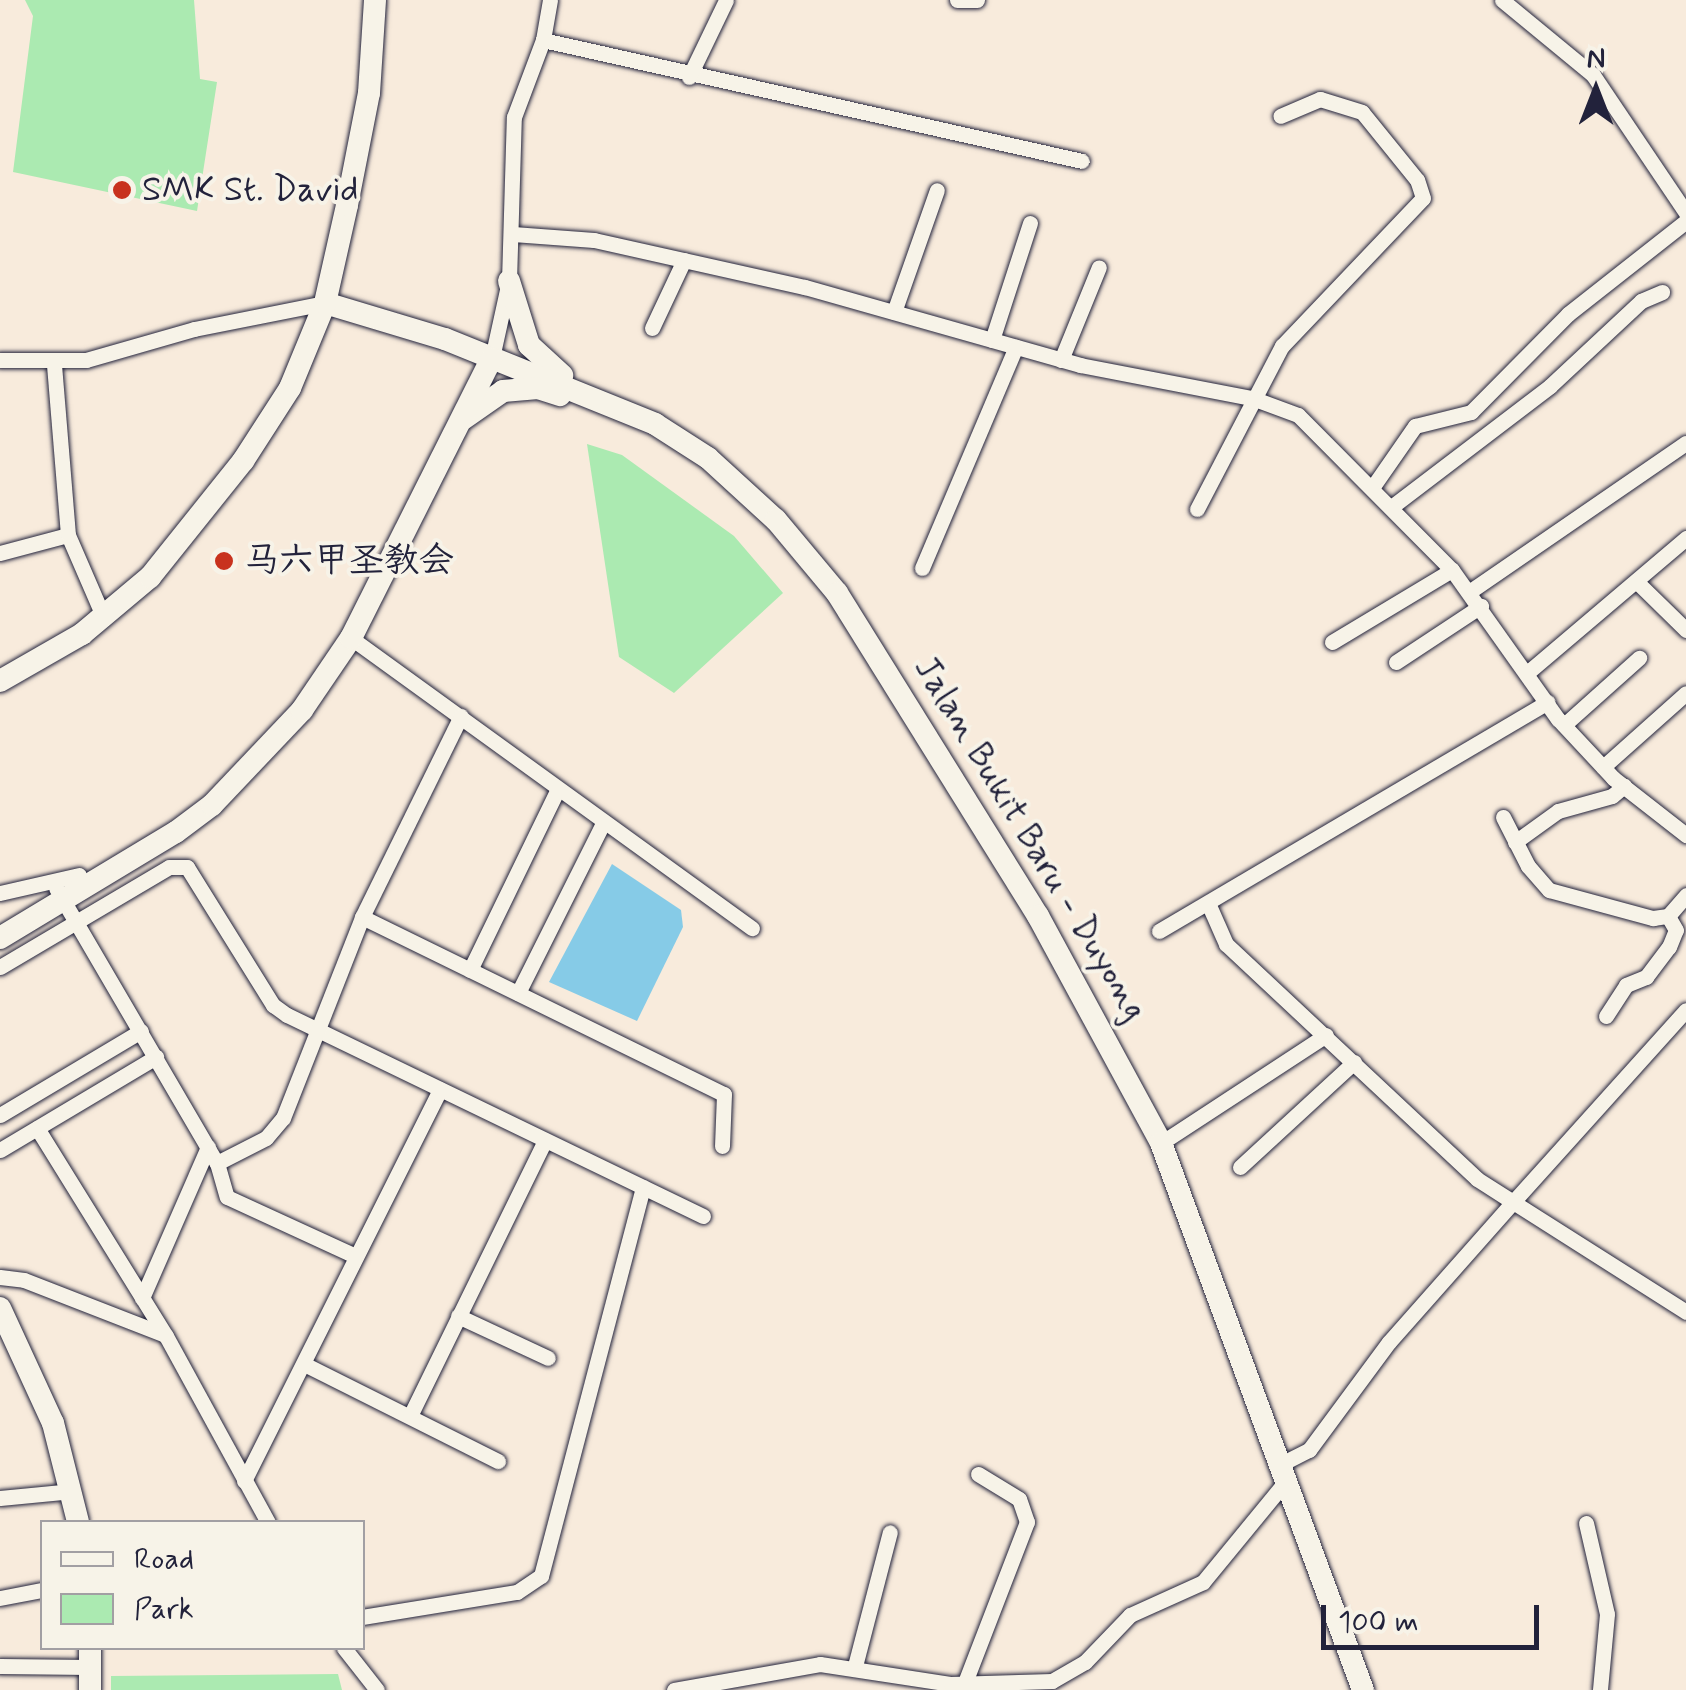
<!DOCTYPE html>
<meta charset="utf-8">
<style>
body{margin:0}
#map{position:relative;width:1686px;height:1690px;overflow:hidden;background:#f8ebdc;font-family:Mynerve,"LXGW WenKai TC",sans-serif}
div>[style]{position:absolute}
.green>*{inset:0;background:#abeab1}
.water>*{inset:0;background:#86cbe7}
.roads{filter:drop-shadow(0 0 2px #22223b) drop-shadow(0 0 2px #22223b)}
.street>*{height:15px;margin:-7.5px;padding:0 7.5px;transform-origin:7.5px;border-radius:7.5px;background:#f7f3e8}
.secondary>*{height:22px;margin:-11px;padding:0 11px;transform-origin:11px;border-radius:11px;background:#f7f3e8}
.dots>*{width:28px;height:28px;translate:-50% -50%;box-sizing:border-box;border:5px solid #f7f3e8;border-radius:50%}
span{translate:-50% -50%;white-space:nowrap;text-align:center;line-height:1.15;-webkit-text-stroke:8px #f7f3e8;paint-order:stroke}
.poi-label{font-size:35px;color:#22223b}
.left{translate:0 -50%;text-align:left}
.street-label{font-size:35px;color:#22223b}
.legend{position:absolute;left:40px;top:1520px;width:325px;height:130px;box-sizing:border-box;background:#f7f3e8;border:2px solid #a29fa3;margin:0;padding:12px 18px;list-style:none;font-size:30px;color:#22223b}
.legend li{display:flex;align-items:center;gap:20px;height:50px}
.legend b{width:50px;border:2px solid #a29fa3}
.north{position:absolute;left:1546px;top:40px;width:100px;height:100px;-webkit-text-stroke:8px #f7f3e8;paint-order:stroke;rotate:0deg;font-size:28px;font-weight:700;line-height:40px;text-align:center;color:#22223b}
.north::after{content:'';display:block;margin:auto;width:35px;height:45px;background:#22223b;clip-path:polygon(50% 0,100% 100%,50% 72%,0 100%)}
.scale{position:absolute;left:1321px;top:1605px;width:218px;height:45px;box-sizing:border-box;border:5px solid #22223b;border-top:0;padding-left:12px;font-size:30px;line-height:35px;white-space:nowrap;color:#22223b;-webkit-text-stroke:8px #f7f3e8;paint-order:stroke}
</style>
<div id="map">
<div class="green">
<div style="clip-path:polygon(25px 0,194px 0,200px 79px,217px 82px,197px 211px,13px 172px,33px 16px)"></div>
<div style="clip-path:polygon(587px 444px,622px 455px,734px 536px,783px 593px,674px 693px,619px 657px)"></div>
<div style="clip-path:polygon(338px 1674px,342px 1690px,111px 1690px,111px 1676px)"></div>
</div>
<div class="water">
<div style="clip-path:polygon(612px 864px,681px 910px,683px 927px,637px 1021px,549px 982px)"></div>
</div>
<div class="roads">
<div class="street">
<div style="left:957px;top:0;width:20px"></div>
<div style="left:1502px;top:0;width:118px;rotate:39.5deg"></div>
<div style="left:1593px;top:75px;width:166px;rotate:56deg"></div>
<div style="left:543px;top:40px;width:552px;rotate:12.65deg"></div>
<div style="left:689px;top:77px;width:85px;rotate:-64.3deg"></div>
<div style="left:513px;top:234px;width:81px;rotate:4.2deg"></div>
<div style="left:594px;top:240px;width:216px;rotate:12.6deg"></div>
<div style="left:805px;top:287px;width:286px;rotate:15.8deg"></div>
<div style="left:1080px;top:365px;width:175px;rotate:10.9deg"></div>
<div style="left:1252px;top:398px;width:49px;rotate:20.3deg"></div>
<div style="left:1298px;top:415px;width:218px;rotate:45.2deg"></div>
<div style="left:1452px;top:570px;width:183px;rotate:54.6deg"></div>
<div style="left:1558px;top:719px;width:81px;rotate:47deg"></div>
<div style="left:1613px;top:778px;width:93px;rotate:38deg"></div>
<div style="left:894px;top:312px;width:129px;rotate:-70.6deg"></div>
<div style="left:652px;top:328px;width:75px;rotate:-64.8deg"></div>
<div style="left:992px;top:340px;width:123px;rotate:-72deg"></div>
<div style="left:492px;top:358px;width:79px;rotate:-77.6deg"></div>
<div style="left:509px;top:281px;width:164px;rotate:-88.3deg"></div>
<div style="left:514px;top:117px;width:82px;rotate:-69.4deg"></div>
<div style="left:543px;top:40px;width:41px;rotate:-80.1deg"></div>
<div style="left:0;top:360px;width:86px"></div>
<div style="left:86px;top:360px;width:112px;rotate:-16deg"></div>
<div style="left:194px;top:329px;width:134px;rotate:-11.2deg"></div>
<div style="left:1061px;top:360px;width:100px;rotate:-67.8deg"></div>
<div style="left:1374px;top:485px;width:72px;rotate:-55.2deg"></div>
<div style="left:1415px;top:426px;width:58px;rotate:-14deg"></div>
<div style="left:1471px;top:412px;width:138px;rotate:-45.3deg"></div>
<div style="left:1568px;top:314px;width:150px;rotate:-38.2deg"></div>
<div style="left:1394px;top:505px;width:196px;rotate:-37.3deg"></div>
<div style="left:1550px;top:386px;width:125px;rotate:-43deg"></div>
<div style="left:1641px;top:301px;width:23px;rotate:-23deg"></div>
<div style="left:1197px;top:509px;width:184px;rotate:-62.5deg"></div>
<div style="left:1282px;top:346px;width:204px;rotate:-46.4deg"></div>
<div style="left:1423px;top:198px;width:19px;rotate:-108deg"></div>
<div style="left:1417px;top:180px;width:87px;rotate:-129deg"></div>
<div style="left:1362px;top:112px;width:44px;rotate:-162.8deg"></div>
<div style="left:1320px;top:99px;width:43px;rotate:157deg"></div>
<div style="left:68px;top:535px;width:88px;rotate:66.6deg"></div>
<div style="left:0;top:553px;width:70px;rotate:-14.8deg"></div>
<div style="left:68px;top:535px;width:173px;rotate:-94.7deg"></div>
<div style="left:922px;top:568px;width:240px;rotate:-67deg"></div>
<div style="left:1639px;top:584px;width:66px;rotate:44.4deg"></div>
<div style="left:1469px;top:592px;width:263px;rotate:-34.5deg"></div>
<div style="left:351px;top:638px;width:495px;rotate:35.9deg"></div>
<div style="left:1332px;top:642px;width:140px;rotate:-31deg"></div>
<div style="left:1396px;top:662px;width:102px;rotate:-33.4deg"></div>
<div style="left:1527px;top:673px;width:209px;rotate:-40.3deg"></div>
<div style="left:1564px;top:725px;width:101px;rotate:-41.8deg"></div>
<div style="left:1603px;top:767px;width:111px;rotate:-41.7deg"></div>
<div style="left:1503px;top:817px;width:55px;rotate:63deg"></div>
<div style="left:1528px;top:866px;width:32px;rotate:49deg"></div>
<div style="left:1549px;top:890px;width:108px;rotate:15.1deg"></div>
<div style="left:1653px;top:918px;width:15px;rotate:-8deg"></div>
<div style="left:1668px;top:916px;width:28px;rotate:-49deg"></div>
<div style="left:1515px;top:842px;width:53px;rotate:-35.8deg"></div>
<div style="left:1558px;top:811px;width:56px;rotate:-15.5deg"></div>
<div style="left:1612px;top:796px;width:16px;rotate:-40deg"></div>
<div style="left:56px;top:888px;width:319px;rotate:59.7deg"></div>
<div style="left:217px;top:1163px;width:35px;rotate:74deg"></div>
<div style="left:227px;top:1197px;width:141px;rotate:24.7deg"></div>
<div style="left:0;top:893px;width:81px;rotate:-12.8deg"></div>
<div style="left:1208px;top:903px;width:45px;rotate:66.3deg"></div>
<div style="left:1226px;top:944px;width:344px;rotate:43.1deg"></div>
<div style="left:1477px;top:1179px;width:43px;rotate:32.6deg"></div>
<div style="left:1513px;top:1202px;width:258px;rotate:-48deg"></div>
<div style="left:362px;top:917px;width:403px;rotate:26.1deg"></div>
<div style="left:724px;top:1094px;width:52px;rotate:92.2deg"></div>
<div style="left:1159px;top:931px;width:451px;rotate:-30.5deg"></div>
<div style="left:0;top:967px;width:196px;rotate:-30.6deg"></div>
<div style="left:169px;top:867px;width:18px"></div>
<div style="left:187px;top:867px;width:163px;rotate:58.1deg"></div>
<div style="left:273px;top:1005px;width:17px;rotate:36deg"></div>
<div style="left:287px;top:1015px;width:462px;rotate:25.8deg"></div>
<div style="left:470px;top:970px;width:199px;rotate:-64.1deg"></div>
<div style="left:518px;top:993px;width:190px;rotate:-63.4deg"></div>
<div style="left:1606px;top:1016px;width:37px;rotate:-57deg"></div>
<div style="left:1626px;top:985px;width:22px;rotate:-22deg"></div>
<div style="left:1646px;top:977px;width:38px;rotate:-53deg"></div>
<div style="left:1669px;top:947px;width:18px;rotate:-68deg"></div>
<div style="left:1676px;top:930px;width:16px;rotate:-120deg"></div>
<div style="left:0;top:1115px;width:164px;rotate:-30.8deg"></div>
<div style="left:37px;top:1128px;width:245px;rotate:58.2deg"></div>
<div style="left:166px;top:1336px;width:212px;rotate:61.3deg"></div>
<div style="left:1161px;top:1143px;width:197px;rotate:-33.2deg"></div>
<div style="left:0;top:1150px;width:182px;rotate:-30.8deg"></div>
<div style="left:217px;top:1163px;width:55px;rotate:-27deg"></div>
<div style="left:266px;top:1138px;width:26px;rotate:-50deg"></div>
<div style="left:283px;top:1118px;width:216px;rotate:-68.5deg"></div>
<div style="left:362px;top:917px;width:224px;rotate:-63.8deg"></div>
<div style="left:1240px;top:1167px;width:155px;rotate:-42.6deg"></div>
<div style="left:0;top:1277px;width:24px;rotate:7deg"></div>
<div style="left:24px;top:1280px;width:151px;rotate:21.3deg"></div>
<div style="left:142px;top:1298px;width:165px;rotate:-66.4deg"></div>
<div style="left:458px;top:1316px;width:99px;rotate:25deg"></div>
<div style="left:304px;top:1364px;width:217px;rotate:26.6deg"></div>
<div style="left:410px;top:1416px;width:307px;rotate:-63.9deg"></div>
<div style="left:1279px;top:1465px;width:34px;rotate:-27deg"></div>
<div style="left:1309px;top:1450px;width:134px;rotate:-53.5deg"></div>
<div style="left:1389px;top:1342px;width:187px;rotate:-48.5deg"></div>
<div style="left:1513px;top:1202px;width:205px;rotate:32.4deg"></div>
<div style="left:244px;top:1481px;width:438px;rotate:-63.4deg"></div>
<div style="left:0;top:1498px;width:73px;rotate:-5.5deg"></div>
<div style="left:1586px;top:1523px;width:93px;rotate:77deg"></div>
<div style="left:1607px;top:1614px;width:76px;rotate:95.3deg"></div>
<div style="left:0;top:1598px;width:43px;rotate:-10.8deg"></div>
<div style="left:362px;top:1617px;width:157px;rotate:-9.2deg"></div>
<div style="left:517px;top:1592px;width:29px;rotate:-34deg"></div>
<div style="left:541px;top:1576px;width:402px;rotate:-75.3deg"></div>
<div style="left:344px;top:1648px;width:53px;rotate:51.8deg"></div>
<div style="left:0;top:1666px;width:90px;rotate:0.6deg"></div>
<div style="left:855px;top:1666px;width:138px;rotate:-75.4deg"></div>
<div style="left:964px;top:1685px;width:175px;rotate:-68.9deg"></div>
<div style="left:1027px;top:1522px;width:24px;rotate:-109deg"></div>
<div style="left:1019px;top:1499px;width:48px;rotate:-148.6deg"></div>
<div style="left:674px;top:1690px;width:148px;rotate:-10.1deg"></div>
<div style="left:820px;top:1664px;width:133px;rotate:8.7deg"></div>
<div style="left:951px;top:1684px;width:101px;rotate:-1.7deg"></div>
<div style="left:1052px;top:1681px;width:38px;rotate:-30deg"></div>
<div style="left:1085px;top:1662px;width:65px;rotate:-46.2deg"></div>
<div style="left:1130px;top:1615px;width:80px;rotate:-24.3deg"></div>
<div style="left:1203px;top:1582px;width:129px;rotate:-50.6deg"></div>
</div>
<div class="secondary">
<div style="left:509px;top:281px;width:67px;rotate:72.6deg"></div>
<div style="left:529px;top:345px;width:45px;rotate:42.3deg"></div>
<div style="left:325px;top:303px;width:125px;rotate:16.7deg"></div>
<div style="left:445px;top:339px;width:227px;rotate:22deg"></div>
<div style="left:655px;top:424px;width:63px;rotate:32.7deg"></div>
<div style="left:708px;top:458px;width:92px;rotate:42.4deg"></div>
<div style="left:776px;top:520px;width:95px;rotate:50.1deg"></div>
<div style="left:837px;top:593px;width:380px;rotate:58.1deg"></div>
<div style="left:1038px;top:916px;width:258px;rotate:61.5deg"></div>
<div style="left:1161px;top:1143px;width:583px;rotate:69.73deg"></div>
<div style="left:463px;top:419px;width:49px;rotate:-35deg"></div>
<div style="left:503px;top:391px;width:35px;rotate:-5deg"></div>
<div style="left:538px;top:388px;width:23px;rotate:18deg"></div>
<div style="left:0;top:681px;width:95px;rotate:-29.8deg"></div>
<div style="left:82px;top:634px;width:89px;rotate:-40deg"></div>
<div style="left:150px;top:577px;width:149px;rotate:-51.3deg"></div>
<div style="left:243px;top:461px;width:87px;rotate:-57.2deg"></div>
<div style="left:290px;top:388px;width:92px;rotate:-67.6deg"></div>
<div style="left:325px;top:303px;width:100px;rotate:-77.3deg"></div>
<div style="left:347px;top:205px;width:114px;rotate:-78.9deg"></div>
<div style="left:369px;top:93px;width:93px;rotate:-86.3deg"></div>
<div style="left:0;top:938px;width:205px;rotate:-31.1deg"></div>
<div style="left:176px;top:832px;width:45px;rotate:-36.9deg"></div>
<div style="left:212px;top:805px;width:131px;rotate:-46.5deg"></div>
<div style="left:302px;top:710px;width:87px;rotate:-55.8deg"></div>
<div style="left:351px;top:638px;width:313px;rotate:-63.3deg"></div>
<div style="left:0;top:1308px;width:127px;rotate:65.3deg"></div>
<div style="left:53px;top:1423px;width:102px;rotate:75.8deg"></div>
<div style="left:90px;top:1648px;width:42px;rotate:90deg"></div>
</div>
</div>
<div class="dots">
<div style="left:122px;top:190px;background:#c8321e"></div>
<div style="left:224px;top:561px;background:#c8321e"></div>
</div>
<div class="poi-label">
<span class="left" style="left:142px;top:190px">SMK St. David</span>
<span class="left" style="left:244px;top:561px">马六甲圣教会</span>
</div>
<div class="street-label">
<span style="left:1030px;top:839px;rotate:59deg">Jalan Bukit Baru - Duyong</span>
</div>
<ul class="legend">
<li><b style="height:12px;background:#f7f3e8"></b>Road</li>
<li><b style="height:28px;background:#abeab1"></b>Park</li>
</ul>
<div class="north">N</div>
<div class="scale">100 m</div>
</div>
